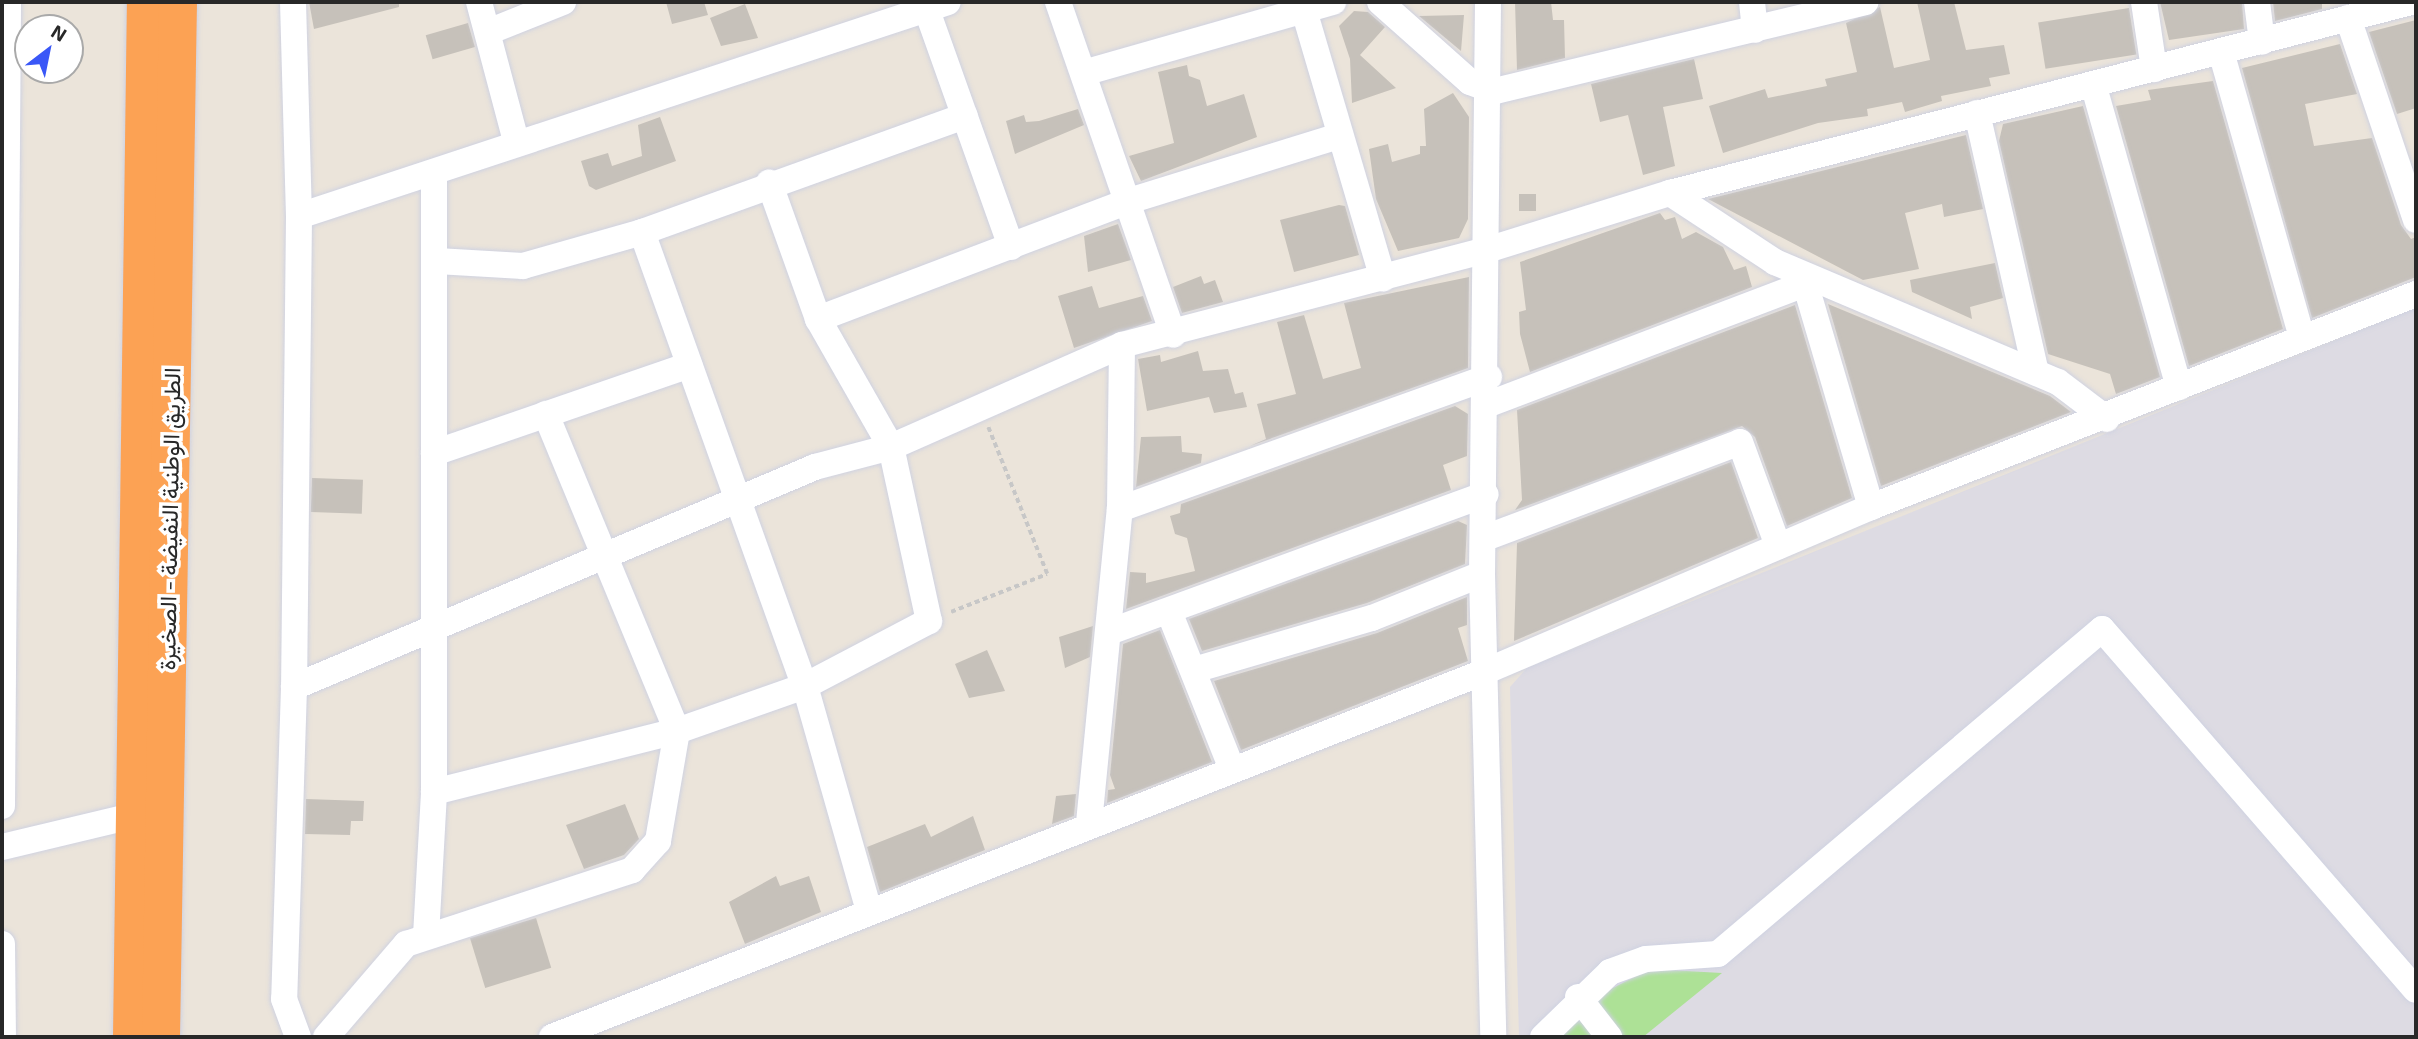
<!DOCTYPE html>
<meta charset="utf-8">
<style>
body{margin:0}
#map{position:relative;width:2418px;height:1039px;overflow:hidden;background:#ebe4da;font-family:"Exo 2",Vazirmatn,sans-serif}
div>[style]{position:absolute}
.industrial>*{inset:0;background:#dddbe3}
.green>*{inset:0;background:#ade196}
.building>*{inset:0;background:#c6c1ba;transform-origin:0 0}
.path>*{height:3.5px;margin-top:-1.75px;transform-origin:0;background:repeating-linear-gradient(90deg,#c7c7c7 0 5px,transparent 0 8.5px)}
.roads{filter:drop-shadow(0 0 2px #cfd2e1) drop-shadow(0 0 2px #cfd2e1)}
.minor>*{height:26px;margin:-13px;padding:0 13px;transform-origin:13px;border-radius:13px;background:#fff}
.highway>*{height:38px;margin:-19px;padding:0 19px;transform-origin:19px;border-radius:19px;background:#fca254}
span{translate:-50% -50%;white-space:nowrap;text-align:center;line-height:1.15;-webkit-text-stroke:7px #fff;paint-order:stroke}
.street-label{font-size:23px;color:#282828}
.frame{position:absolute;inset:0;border:4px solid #282828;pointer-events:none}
.north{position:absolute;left:14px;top:14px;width:70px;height:70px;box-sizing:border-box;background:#fff;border:2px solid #a9a9a9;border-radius:50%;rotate:32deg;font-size:19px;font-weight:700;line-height:28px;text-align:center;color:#282828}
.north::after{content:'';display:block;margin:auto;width:24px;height:32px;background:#3a57f7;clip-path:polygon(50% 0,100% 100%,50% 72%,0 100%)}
</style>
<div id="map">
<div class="industrial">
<div style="clip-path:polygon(2416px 308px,2416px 1037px,1519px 1037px,1510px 687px,1527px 668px)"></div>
</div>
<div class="green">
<div style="clip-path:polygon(1650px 969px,1722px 973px,1643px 1037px,1555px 1037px,1611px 989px)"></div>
</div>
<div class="building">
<div style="clip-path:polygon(309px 2px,399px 2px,399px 7px,314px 29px)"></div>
<div style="clip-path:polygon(666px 2px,704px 2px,708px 15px,672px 24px)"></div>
<div style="clip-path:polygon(1515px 2px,1551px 2px,1553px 20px,1564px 20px,1565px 58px,1517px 70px)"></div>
<div style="clip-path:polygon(1917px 2px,1954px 2px,1966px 50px,2004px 45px,2010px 74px,1989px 78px,1991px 86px,1941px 96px,1942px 101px,1905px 112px,1902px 102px,1867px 109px,1868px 116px,1818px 123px,1723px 153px,1709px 106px,1765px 89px,1768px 98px,1827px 86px,1825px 79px,1857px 72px,1846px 23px,1880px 7px,1894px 68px,1930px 60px)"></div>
<div style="clip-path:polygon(2160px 2px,2242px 2px,2244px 29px,2169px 40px)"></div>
<div style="clip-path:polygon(2273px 2px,2322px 2px,2322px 9px,2275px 21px)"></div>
<div style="clip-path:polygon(745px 4px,758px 38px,721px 46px,710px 18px)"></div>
<div style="left:2129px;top:8px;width:47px;height:92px;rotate:81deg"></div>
<div style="clip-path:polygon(1354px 11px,1368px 12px,1385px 27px,1360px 55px,1396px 88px,1352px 103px,1350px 59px,1339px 26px)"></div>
<div style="clip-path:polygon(1464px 15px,1461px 51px,1419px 16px)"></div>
<div style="clip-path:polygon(2416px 20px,2416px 108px,2397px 114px,2369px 32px)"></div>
<div style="left:468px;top:23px;width:25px;height:44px;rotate:74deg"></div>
<div style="clip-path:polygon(2340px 44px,2357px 94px,2305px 104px,2314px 146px,2372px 138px,2401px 225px,2411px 239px,2416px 237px,2416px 277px,2312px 318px,2242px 68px)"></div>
<div style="clip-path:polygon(1694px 59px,1703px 99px,1663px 107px,1675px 166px,1643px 175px,1628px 115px,1600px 122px,1591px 84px)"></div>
<div style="clip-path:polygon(1187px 65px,1189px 76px,1200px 80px,1207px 106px,1244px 94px,1257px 137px,1141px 181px,1129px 156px,1174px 143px,1158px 72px)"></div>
<div style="clip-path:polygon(2213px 81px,2283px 329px,2189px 366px,2116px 106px,2151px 100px,2148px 90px)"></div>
<div style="clip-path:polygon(1453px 93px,1469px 117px,1468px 219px,1459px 238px,1398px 251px,1376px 199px,1369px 149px,1388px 144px,1392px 162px,1420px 154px,1420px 146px,1426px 146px,1424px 109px)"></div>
<div style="clip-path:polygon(2083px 106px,2160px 377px,2116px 394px,2110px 374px,2048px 354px,1999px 141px,2003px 124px)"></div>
<div style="clip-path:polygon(1078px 109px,1084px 125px,1015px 154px,1006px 121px,1024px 115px,1026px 122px,1039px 121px)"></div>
<div style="clip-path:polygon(660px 117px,676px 161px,596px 190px,589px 186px,581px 161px,608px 153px,612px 166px,642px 156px,638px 125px)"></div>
<div style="clip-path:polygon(1966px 135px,1983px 209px,1944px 217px,1942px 204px,1905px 213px,1919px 269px,1863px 280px,1708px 199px)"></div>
<div style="left:1519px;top:194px;width:17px;height:17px"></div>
<div style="clip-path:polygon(1339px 205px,1345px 206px,1359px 255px,1294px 272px,1280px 220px)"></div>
<div style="clip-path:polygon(1660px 213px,1665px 220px,1675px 217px,1682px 239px,1696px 232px,1723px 247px,1734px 270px,1746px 266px,1752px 287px,1530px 372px,1520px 334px,1519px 312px,1526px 310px,1520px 262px)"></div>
<div style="clip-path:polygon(1118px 224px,1131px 260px,1088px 272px,1084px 236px)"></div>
<div style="clip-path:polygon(1995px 263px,2003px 298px,1970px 307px,1972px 319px,1912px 292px,1910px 280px)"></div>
<div style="clip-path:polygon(1201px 276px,1204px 284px,1215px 280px,1223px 302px,1182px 313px,1173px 287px)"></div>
<div style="clip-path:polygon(1469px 277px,1468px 368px,1250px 446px,1266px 439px,1257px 404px,1296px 394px,1277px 322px,1304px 315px,1323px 379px,1361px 368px,1344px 303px)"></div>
<div style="clip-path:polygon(1092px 286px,1099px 308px,1143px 296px,1152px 321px,1074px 348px,1058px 296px)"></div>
<div style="clip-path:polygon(1828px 304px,2050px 396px,2071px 412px,1881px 486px)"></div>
<div style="clip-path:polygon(1795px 305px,1852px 498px,1787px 526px,1755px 437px,1742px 426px,1515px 510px,1522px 500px,1517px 410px)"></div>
<div style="clip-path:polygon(1198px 351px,1203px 371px,1228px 369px,1235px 394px,1243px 392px,1247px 407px,1214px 413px,1209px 397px,1147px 411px,1138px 359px,1160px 355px,1161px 362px)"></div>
<div style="clip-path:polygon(1455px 406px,1468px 414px,1467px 456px,1443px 465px,1451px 490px,1126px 609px,1130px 572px,1146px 573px,1146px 583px,1195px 571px,1187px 538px,1175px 534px,1170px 516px,1180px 513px,1181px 504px)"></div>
<div style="clip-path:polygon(1181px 436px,1182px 452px,1202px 454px,1201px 463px,1136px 487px,1141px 437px)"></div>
<div style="clip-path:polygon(1731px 462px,1758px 538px,1514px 641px,1517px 543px)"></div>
<div style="left:312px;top:478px;width:51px;height:34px;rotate:2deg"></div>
<div style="clip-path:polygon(1458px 521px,1467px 525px,1465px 564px,1367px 603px,1202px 651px,1189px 619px)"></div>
<div style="clip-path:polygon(1467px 597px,1467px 625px,1458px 628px,1468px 661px,1241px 750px,1214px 681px,1377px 633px)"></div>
<div style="clip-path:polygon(1093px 626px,1090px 657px,1065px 668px,1059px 637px)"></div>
<div style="clip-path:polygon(1160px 630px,1212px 762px,1107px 803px,1108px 790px,1115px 789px,1110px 775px,1123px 644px)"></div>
<div style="clip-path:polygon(987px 650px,1005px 691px,969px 698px,955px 664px)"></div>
<div style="clip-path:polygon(1076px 794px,1074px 816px,1052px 824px,1056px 796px)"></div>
<div style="clip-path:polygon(306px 799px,364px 801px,363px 821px,351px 821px,350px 835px,305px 834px)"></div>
<div style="clip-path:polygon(625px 804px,639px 839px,624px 855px,584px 869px,566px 825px)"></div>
<div style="clip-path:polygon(973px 816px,985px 850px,880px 892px,867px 847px,925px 824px,931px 837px)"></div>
<div style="clip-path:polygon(776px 876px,780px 886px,809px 876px,821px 912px,745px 944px,729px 902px)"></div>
<div style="left:536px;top:918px;width:52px;height:69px;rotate:73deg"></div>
</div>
<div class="path">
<div style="left:951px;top:612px;width:103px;rotate:-21.6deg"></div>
<div style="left:1047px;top:574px;width:158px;rotate:-111.9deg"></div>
</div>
<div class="roads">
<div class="minor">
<div style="left:293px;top:2px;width:214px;rotate:88.4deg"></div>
<div style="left:299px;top:216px;width:471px;rotate:90.6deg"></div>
<div style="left:294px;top:687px;width:312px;rotate:91.8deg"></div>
<div style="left:284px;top:999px;width:40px;rotate:69.8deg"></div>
<div style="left:479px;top:2px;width:144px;rotate:75.1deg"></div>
<div style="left:924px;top:2px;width:260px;rotate:70.4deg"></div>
<div style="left:1058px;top:2px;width:352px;rotate:70.9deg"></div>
<div style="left:1380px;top:2px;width:120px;rotate:41.6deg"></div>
<div style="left:1470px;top:82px;width:27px;rotate:20deg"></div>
<div style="left:1495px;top:91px;width:381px;rotate:-13.5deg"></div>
<div style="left:1488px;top:2px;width:572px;rotate:90.6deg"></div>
<div style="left:1482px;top:574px;width:463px;rotate:88.6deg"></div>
<div style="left:1752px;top:2px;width:28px;rotate:84deg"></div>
<div style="left:2144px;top:2px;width:68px;rotate:81.5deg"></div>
<div style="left:2257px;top:2px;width:40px;rotate:82.9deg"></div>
<div style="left:1303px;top:7px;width:283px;rotate:73.6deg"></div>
<div style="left:2348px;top:18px;width:213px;rotate:71.4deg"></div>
<div style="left:488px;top:32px;width:81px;rotate:-21.8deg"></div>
<div style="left:2222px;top:55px;width:291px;rotate:74.2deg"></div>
<div style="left:1087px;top:72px;width:256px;rotate:-15.9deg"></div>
<div style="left:2094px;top:87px;width:312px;rotate:74.2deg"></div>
<div style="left:1977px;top:113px;width:266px;rotate:77.2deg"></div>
<div style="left:1670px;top:193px;width:126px;rotate:33.3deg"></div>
<div style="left:1775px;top:262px;width:307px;rotate:23deg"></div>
<div style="left:2058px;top:382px;width:61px;rotate:37.1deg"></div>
<div style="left:299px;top:216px;width:683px;rotate:-18.25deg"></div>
<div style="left:642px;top:232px;width:482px;rotate:70.3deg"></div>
<div style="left:805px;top:686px;width:140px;rotate:-27.7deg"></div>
<div style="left:929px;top:621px;width:178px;rotate:-102.3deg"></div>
<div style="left:891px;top:447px;width:147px;rotate:-119.7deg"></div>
<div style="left:818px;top:319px;width:145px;rotate:-109.7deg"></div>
<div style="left:437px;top:261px;width:86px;rotate:3.3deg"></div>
<div style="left:523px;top:266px;width:124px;rotate:-15.9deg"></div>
<div style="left:642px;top:232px;width:343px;rotate:-19.8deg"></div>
<div style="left:1803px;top:276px;width:241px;rotate:73.6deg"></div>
<div style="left:818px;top:319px;width:336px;rotate:-20.8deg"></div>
<div style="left:1132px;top:200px;width:214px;rotate:-17.2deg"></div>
<div style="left:1489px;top:404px;width:335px;rotate:-20.8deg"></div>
<div style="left:434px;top:453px;width:270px;rotate:-19deg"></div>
<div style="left:1120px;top:509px;width:392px;rotate:-19.7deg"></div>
<div style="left:1485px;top:538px;width:272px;rotate:-20.6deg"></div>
<div style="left:1740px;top:442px;width:111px;rotate:69.9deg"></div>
<div style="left:1170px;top:614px;width:167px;rotate:68.2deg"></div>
<div style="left:1109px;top:632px;width:401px;rotate:-20.1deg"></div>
<div style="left:1194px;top:670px;width:185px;rotate:-16.3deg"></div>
<div style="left:1372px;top:618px;width:118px;rotate:-21.8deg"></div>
<div style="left:294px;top:687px;width:566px;rotate:-22.89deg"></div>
<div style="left:815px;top:467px;width:79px;rotate:-14.7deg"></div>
<div style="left:891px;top:447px;width:253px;rotate:-23.8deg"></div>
<div style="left:1122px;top:345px;width:380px;rotate:-14.6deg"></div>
<div style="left:1490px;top:249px;width:189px;rotate:-17.3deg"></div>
<div style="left:1670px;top:193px;width:765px;rotate:-14.45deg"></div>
<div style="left:434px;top:792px;width:251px;rotate:-14.1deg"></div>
<div style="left:677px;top:731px;width:136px;rotate:-19.4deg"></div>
<div style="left:805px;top:686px;width:233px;rotate:74.1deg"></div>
<div style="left:2px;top:806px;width:804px;rotate:-89.57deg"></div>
<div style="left:1089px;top:823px;width:316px;rotate:-84.4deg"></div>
<div style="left:1120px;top:509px;width:164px;rotate:-89.3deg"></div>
<div style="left:2px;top:847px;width:134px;rotate:-13.4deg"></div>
<div style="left:426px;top:936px;width:144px;rotate:-86.8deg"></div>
<div style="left:434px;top:792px;width:620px;rotate:-90deg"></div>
<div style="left:2px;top:944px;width:93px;rotate:89.4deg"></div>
<div style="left:1578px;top:997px;width:51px;rotate:52.2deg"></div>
<div style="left:326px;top:1037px;width:123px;rotate:-49.3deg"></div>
<div style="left:406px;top:944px;width:238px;rotate:-18.1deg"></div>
<div style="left:632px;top:870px;width:39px;rotate:-48deg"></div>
<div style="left:658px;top:841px;width:112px;rotate:-80.2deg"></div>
<div style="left:677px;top:731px;width:343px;rotate:-112.5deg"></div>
<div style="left:552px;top:1037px;width:1001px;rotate:-21.39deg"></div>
<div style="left:1484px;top:672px;width:421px;rotate:-23.1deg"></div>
<div style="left:1871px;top:507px;width:585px;rotate:-21.35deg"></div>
<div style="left:1543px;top:1037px;width:93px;rotate:-44.1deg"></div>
<div style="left:1610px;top:972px;width:38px;rotate:-20deg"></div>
<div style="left:1646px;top:959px;width:72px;rotate:-4deg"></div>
<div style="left:1718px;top:954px;width:503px;rotate:-40.24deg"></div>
<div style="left:2102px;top:629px;width:478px;rotate:49deg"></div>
</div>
<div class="highway">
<div style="left:132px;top:1037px;width:1035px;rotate:-89.23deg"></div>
<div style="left:161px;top:1037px;width:1035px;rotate:-89.06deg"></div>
</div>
</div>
<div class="street-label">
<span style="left:169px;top:519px;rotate:-89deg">الطريق الوطنية النفيضة - الصخيرة</span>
</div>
<div class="frame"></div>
<div class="north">N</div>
</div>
